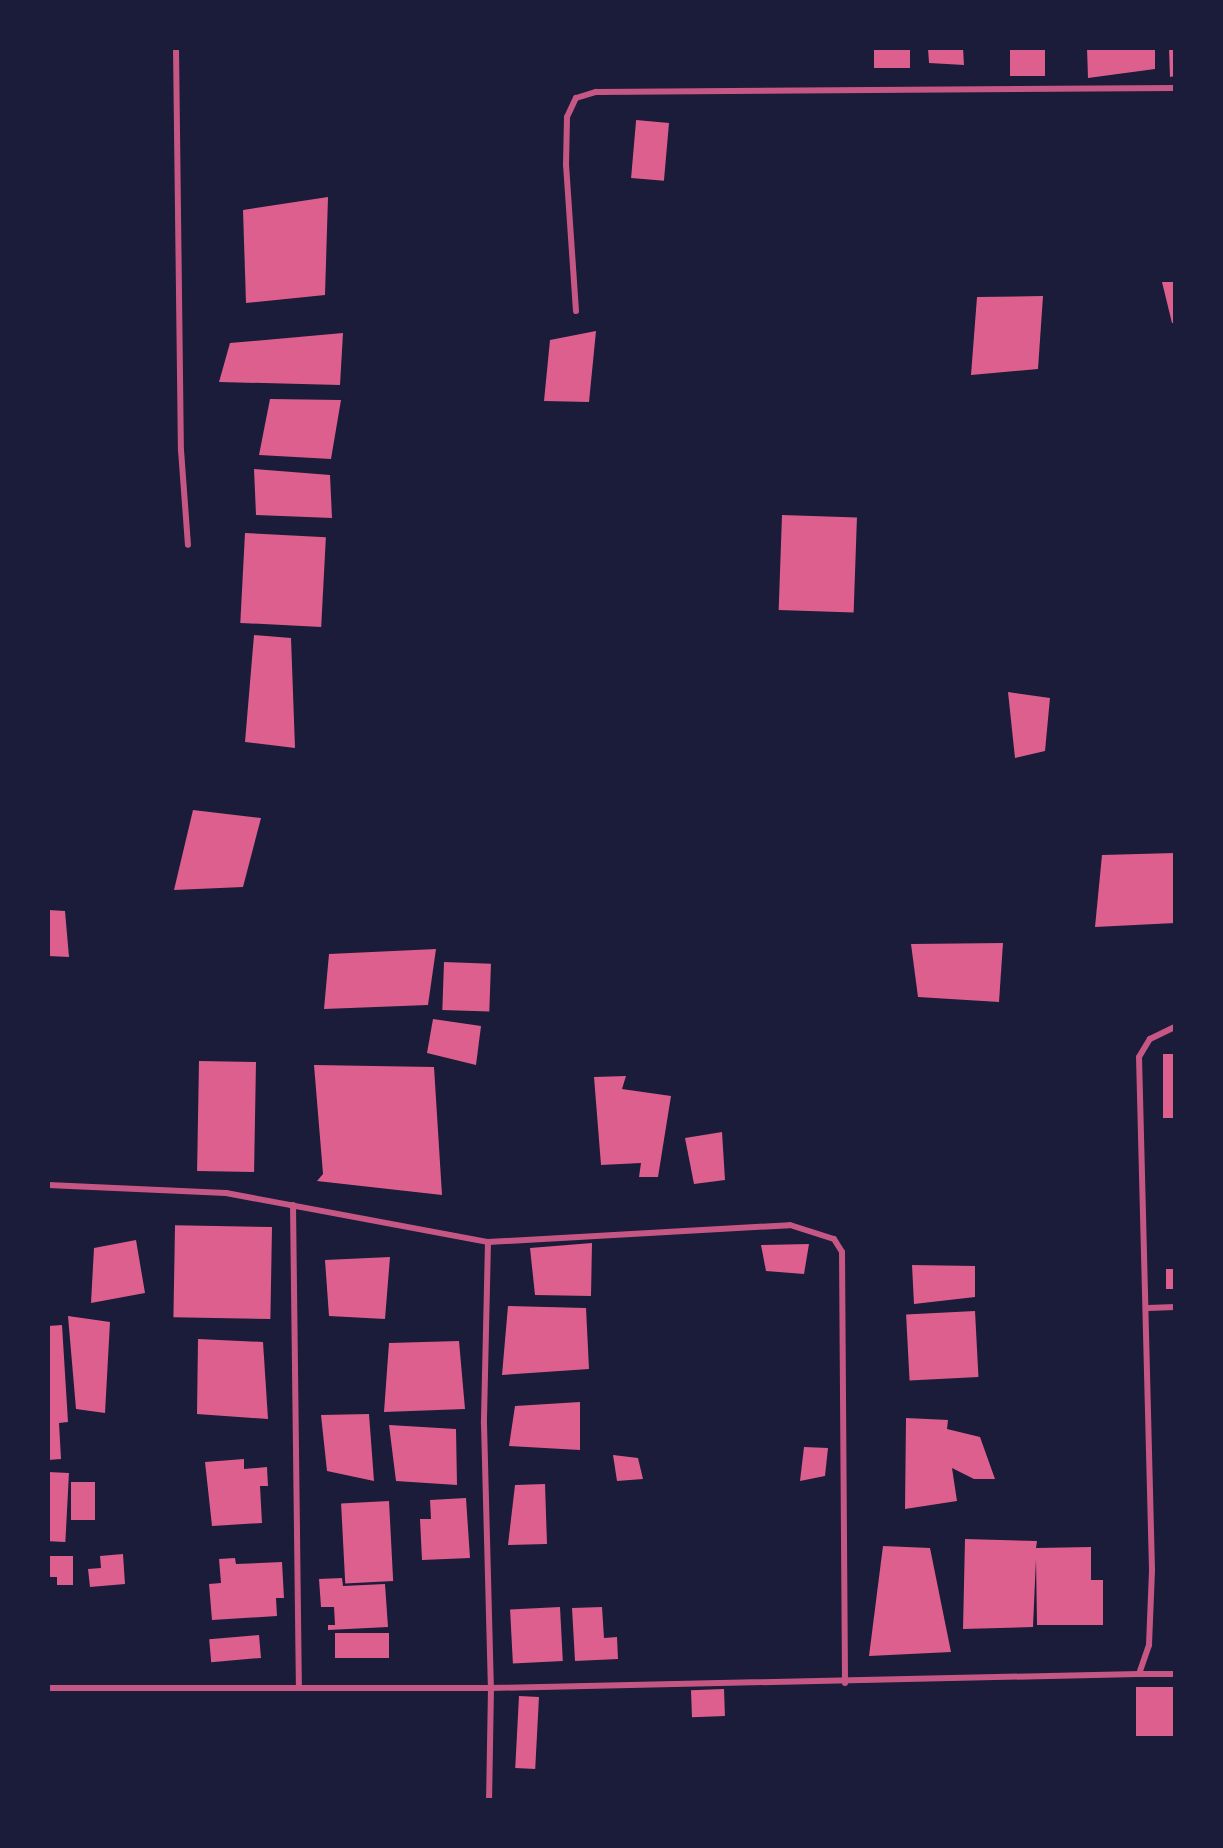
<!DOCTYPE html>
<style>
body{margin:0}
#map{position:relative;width:1223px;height:1848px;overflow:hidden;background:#1b1b3a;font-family:Figtree,sans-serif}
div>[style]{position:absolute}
.building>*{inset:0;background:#dd5f8e;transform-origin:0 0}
.minor>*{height:6px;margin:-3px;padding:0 3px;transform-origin:3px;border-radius:3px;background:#c65784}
span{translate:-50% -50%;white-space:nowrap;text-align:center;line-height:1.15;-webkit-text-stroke:4.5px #1b1b3a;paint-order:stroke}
.frame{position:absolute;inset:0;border:50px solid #1b1b3a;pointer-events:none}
</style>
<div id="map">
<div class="building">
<div style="left:874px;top:48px;width:36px;height:20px"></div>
<div style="clip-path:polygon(928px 48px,963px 48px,964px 65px,929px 63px)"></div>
<div style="left:1010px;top:48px;width:35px;height:28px"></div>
<div style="clip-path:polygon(1087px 48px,1155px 48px,1155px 69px,1088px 78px)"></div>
<div style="clip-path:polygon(1169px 48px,1175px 48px,1175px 76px,1170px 77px)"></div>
<div style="left:669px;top:123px;width:58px;height:33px;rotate:95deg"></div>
<div style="clip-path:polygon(328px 197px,325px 295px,246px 303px,243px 210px)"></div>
<div style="clip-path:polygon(1162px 282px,1175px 282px,1175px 323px,1172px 323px)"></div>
<div style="clip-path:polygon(1043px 296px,1038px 369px,971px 375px,977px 297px)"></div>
<div style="clip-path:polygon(596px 331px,589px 402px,544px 401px,550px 340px)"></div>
<div style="clip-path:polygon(343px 333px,340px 385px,219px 382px,230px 343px)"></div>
<div style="clip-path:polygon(270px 399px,341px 400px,331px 459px,259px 455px)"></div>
<div style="clip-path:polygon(254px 469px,330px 475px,332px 518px,256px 515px)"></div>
<div style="left:782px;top:515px;width:75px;height:95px;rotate:2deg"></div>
<div style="left:245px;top:533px;width:81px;height:90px;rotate:3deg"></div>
<div style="clip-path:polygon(254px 635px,291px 638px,295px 748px,245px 742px)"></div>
<div style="clip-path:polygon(1008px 692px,1050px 698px,1045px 751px,1015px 758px)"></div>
<div style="clip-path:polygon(193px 810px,261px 818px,243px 887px,174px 890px)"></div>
<div style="clip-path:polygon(1175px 853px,1175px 923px,1095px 927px,1102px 855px)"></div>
<div style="clip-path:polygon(48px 910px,65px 911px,69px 957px,48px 956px)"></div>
<div style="clip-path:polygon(1003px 943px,999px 1002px,918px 997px,911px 944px)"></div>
<div style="clip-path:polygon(436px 949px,428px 1005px,324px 1009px,329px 954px)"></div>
<div style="left:444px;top:962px;width:47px;height:48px;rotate:2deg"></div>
<div style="clip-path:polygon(433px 1019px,481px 1026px,476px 1065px,427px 1053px)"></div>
<div style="left:1163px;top:1054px;width:12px;height:64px"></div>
<div style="left:199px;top:1061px;width:57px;height:110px;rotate:1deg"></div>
<div style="clip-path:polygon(314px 1065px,434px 1067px,442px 1195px,317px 1181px,323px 1174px)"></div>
<div style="clip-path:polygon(626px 1076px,622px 1089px,671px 1096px,658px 1177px,639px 1177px,641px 1163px,601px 1165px,594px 1077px)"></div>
<div style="clip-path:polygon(722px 1132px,725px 1180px,694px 1184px,685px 1138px)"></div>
<div style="left:272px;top:1227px;width:92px;height:97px;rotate:91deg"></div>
<div style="clip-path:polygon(136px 1240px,145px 1293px,91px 1303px,94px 1248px)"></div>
<div style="clip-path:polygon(592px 1243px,591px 1296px,535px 1295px,530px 1248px)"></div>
<div style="clip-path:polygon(809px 1244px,804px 1274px,766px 1271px,761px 1245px)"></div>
<div style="clip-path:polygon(390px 1257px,385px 1319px,329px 1316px,325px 1260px)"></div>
<div style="clip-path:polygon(912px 1265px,975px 1266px,975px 1297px,914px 1304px)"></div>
<div style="left:1166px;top:1269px;width:9px;height:20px"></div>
<div style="clip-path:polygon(508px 1306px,586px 1308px,589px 1369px,502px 1375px)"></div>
<div style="left:975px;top:1311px;width:66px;height:69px;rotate:87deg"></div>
<div style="clip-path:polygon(68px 1316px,110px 1322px,105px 1413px,76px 1409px)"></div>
<div style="clip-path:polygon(62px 1325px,68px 1422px,59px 1423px,61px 1459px,48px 1460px,48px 1326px)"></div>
<div style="clip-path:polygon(198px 1339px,263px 1342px,268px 1419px,197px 1414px)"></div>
<div style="clip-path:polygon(459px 1341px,465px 1409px,384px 1412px,389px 1343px)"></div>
<div style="clip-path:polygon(580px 1402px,580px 1450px,509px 1446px,515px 1406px)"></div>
<div style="clip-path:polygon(369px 1414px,374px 1481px,327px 1471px,321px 1415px)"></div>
<div style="clip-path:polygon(906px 1418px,948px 1420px,947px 1429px,980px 1437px,995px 1479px,974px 1479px,952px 1468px,957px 1501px,905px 1509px)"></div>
<div style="clip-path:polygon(389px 1425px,456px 1429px,457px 1485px,396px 1481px)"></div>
<div style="clip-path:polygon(804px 1447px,828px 1448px,825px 1476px,800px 1481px)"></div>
<div style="clip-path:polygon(613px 1455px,638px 1458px,643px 1479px,617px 1481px)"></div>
<div style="clip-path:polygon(244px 1459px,244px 1469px,267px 1467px,268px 1486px,260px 1486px,262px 1523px,212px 1526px,205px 1462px)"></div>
<div style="left:48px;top:1472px;width:21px;height:69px;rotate:3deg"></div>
<div style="left:71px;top:1482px;width:24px;height:38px"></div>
<div style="clip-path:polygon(545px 1484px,547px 1544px,508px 1545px,515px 1485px)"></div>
<div style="clip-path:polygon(466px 1498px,470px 1558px,422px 1560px,420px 1519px,431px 1519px,430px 1500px)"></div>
<div style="left:389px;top:1501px;width:80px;height:48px;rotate:87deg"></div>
<div style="clip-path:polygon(965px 1539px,1037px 1541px,1036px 1548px,1091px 1547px,1091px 1580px,1103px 1580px,1103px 1625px,1037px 1625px,1036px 1559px,1033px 1627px,963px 1629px)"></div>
<div style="clip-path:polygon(883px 1546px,930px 1548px,951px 1652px,869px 1656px)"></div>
<div style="clip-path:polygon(123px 1554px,125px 1584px,90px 1587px,88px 1569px,101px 1568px,100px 1556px)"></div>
<div style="clip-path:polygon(48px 1556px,73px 1556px,73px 1585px,57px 1585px,57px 1577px,48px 1577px)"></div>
<div style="clip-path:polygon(235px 1558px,236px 1564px,282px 1562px,284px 1598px,276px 1598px,277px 1616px,212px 1620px,209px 1584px,221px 1583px,219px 1559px)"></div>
<div style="clip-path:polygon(342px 1578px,343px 1586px,385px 1584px,388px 1627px,328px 1630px,328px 1625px,335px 1625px,334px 1607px,321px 1607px,319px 1579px)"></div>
<div style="left:560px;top:1607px;width:54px;height:50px;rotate:87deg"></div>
<div style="clip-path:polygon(602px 1607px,604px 1638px,617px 1637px,618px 1659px,575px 1661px,572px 1608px)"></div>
<div style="left:335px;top:1633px;width:54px;height:25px"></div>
<div style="left:259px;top:1635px;width:23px;height:50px;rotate:85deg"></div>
<div style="left:1175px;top:1687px;width:49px;height:39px;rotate:90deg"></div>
<div style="left:724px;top:1689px;width:27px;height:33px;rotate:88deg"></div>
<div style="left:519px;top:1696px;width:20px;height:72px;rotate:3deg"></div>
</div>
<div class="minor">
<div style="left:176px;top:48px;width:402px;rotate:89.3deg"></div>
<div style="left:181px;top:450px;width:95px;rotate:85.8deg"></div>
<div style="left:576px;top:311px;width:146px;rotate:-93.9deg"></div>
<div style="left:566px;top:165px;width:48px;rotate:-88.8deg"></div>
<div style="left:567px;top:117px;width:21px;rotate:-65deg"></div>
<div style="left:576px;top:98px;width:21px;rotate:-17deg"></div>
<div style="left:596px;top:92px;width:579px;rotate:-0.4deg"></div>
<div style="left:48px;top:1185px;width:178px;rotate:2.6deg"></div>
<div style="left:226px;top:1193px;width:267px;rotate:10.6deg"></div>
<div style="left:488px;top:1242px;width:182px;rotate:91.3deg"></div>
<div style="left:484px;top:1424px;width:264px;rotate:88.5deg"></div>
<div style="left:491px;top:1688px;width:112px;rotate:91deg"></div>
<div style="left:293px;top:1205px;width:483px;rotate:89.3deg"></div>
<div style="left:488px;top:1242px;width:302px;rotate:-3.2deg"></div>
<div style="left:790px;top:1225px;width:46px;rotate:17.7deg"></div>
<div style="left:834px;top:1239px;width:15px;rotate:58deg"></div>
<div style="left:842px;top:1252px;width:431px;rotate:89.6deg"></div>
<div style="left:1148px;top:1308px;width:27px;rotate:-2deg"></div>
<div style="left:1139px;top:1674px;width:36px"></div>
<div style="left:48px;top:1688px;width:443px"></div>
<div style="left:491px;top:1688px;width:648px;rotate:-1.24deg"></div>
<div style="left:1139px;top:1674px;width:31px;rotate:-71deg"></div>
<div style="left:1149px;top:1645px;width:75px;rotate:-87.7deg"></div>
<div style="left:1152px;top:1570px;width:513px;rotate:-91.45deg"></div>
<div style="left:1139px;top:1057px;width:21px;rotate:-59deg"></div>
<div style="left:1150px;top:1039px;width:28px;rotate:-26deg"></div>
</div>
<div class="frame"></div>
</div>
